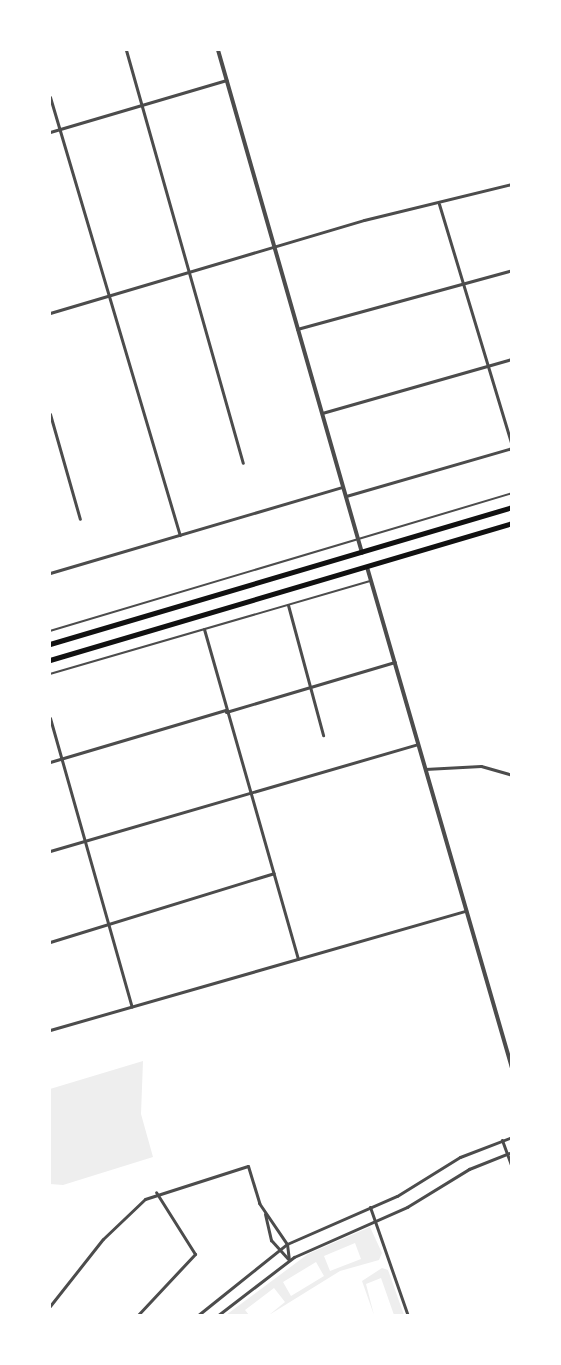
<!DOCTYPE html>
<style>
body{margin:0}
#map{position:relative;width:561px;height:1365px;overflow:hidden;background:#fff;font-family:Jost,sans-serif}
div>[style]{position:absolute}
.green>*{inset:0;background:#eee}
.service>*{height:1.5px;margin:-0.75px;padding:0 0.75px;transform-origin:0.75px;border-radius:0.75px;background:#4c4c4c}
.minor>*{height:3px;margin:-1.5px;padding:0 1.5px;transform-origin:1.5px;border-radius:1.5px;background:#4c4c4c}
.tertiary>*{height:4px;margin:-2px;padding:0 2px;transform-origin:2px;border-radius:2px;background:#4c4c4c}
.primary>*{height:4.5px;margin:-2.25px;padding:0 2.25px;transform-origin:2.25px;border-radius:2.25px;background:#111}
span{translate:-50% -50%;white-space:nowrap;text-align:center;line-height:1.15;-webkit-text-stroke:5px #fff;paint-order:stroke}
.frame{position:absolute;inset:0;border:51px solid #fff;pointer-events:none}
</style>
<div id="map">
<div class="green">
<div style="clip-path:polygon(143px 1061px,141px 1114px,153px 1157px,63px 1185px,50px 1184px,50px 1089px)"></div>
<div style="clip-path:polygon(evenodd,370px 1227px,382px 1253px,379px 1260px,340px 1271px,269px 1315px,285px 1302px,274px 1288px,245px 1310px,249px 1315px,226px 1315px,308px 1254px,370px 1227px,355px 1243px,361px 1259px,330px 1271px,324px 1256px,355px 1243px,370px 1227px,316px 1262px,324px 1276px,291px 1296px,283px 1282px,316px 1262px)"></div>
<div style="clip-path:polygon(382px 1268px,388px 1270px,404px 1315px,394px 1315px,381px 1278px,366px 1284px,374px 1315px,362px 1281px)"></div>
</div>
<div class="service">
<div style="left:50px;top:631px;width:482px;rotate:-16.6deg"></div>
<div style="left:50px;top:674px;width:333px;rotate:-16.2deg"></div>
</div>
<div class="minor">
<div style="left:126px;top:50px;width:429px;rotate:74.2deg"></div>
<div style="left:50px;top:97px;width:457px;rotate:73.5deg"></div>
<div style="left:50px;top:132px;width:184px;rotate:-16.4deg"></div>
<div style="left:439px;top:204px;width:253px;rotate:73.2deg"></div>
<div style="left:50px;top:313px;width:327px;rotate:-16.5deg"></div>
<div style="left:364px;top:220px;width:152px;rotate:-13.7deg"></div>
<div style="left:297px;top:329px;width:223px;rotate:-15.3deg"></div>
<div style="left:322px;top:413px;width:198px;rotate:-15.9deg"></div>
<div style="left:50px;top:414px;width:109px;rotate:74.1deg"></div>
<div style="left:346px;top:496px;width:173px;rotate:-16.1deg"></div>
<div style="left:50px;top:573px;width:305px;rotate:-16.4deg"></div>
<div style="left:288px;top:605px;width:135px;rotate:74.9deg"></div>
<div style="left:204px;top:629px;width:343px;rotate:74.1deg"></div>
<div style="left:226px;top:712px;width:176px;rotate:-16.5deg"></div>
<div style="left:50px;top:718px;width:300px;rotate:74.2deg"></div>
<div style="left:50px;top:762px;width:183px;rotate:-16.5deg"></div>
<div style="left:425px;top:769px;width:56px;rotate:-3.1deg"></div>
<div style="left:481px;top:766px;width:32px;rotate:16deg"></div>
<div style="left:50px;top:851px;width:383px;rotate:-16.2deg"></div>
<div style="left:50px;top:942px;width:234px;rotate:-17.1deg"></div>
<div style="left:50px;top:1030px;width:433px;rotate:-16deg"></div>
<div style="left:502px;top:1140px;width:29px;rotate:70deg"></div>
<div style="left:370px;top:1207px;width:115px;rotate:70.8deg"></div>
<div style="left:265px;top:1214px;width:27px;rotate:77deg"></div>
<div style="left:271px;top:1240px;width:25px;rotate:48deg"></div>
<div style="left:50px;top:1306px;width:85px;rotate:-51.7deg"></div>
<div style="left:103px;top:1239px;width:58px;rotate:-43.6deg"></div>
<div style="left:145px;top:1199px;width:108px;rotate:-17.8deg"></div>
<div style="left:248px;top:1166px;width:39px;rotate:73deg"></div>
<div style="left:259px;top:1203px;width:50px;rotate:55.7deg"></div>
<div style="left:287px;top:1244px;width:16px;rotate:83deg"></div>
<div style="left:137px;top:1316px;width:85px;rotate:-46.9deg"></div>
<div style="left:195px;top:1254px;width:73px;rotate:-122.2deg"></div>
<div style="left:197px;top:1316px;width:115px;rotate:-38.7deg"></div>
<div style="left:287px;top:1244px;width:120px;rotate:-23.6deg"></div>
<div style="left:397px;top:1196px;width:74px;rotate:-31.8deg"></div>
<div style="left:460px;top:1157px;width:56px;rotate:-21deg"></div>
<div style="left:217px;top:1316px;width:97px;rotate:-37.5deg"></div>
<div style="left:294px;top:1257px;width:124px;rotate:-23.9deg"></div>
<div style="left:407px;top:1207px;width:73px;rotate:-31.5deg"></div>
<div style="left:469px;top:1169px;width:46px;rotate:-21.6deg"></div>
</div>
<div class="tertiary">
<div style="left:218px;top:50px;width:523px;rotate:74.02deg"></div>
<div style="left:367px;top:567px;width:522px;rotate:73.86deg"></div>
</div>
<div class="primary">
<div style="left:50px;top:644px;width:482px;rotate:-16.5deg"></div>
<div style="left:50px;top:660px;width:482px;rotate:-16.5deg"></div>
</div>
<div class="frame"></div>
</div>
